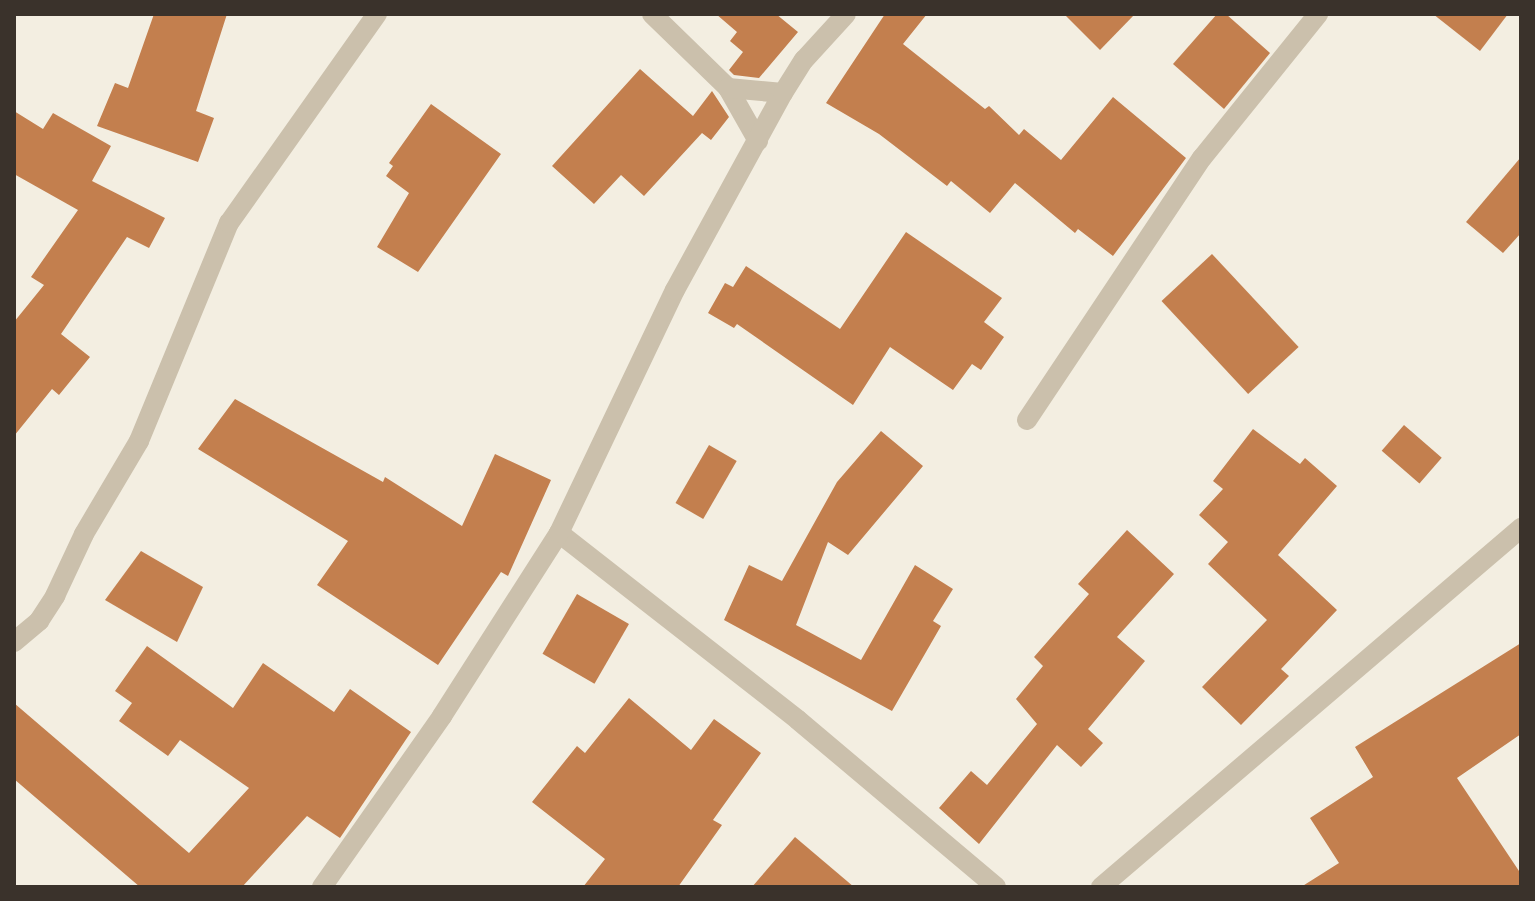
<!DOCTYPE html>
<style>
body{margin:0}
#map{position:relative;width:1535px;height:901px;overflow:hidden;background:#f3eee1;font-family:"Titillium Web",sans-serif}
div>[style]{position:absolute}
.building>*{inset:0;background:#c37f4e;transform-origin:0 0}
.minor>*{height:20px;margin:-10px;padding:0 10px;transform-origin:10px;border-radius:10px;background:#cbc0ac}
span{translate:-50% -50%;white-space:nowrap;text-align:center;line-height:1.15;-webkit-text-stroke:6px #faf7ed;paint-order:stroke}
.frame{position:absolute;inset:0;border:16px solid #3a322b;pointer-events:none}
</style>
<div id="map">
<div class="building">
<div style="clip-path:polygon(154px 14px,227px 14px,196px 111px,214px 118px,198px 162px,97px 126px,115px 83px,128px 88px)"></div>
<div style="clip-path:polygon(716px 14px,776px 14px,798px 32px,759px 78px,734px 75px,729px 70px,743px 52px,730px 41px,737px 32px)"></div>
<div style="clip-path:polygon(885px 14px,927px 14px,903px 44px,985px 109px,989px 106px,1019px 135px,1024px 129px,1061px 160px,1113px 97px,1186px 158px,1113px 256px,1078px 229px,1075px 233px,1015px 183px,990px 213px,951px 181px,947px 186px,879px 134px,826px 103px)"></div>
<div style="clip-path:polygon(1064px 14px,1135px 14px,1100px 50px)"></div>
<div style="clip-path:polygon(1217px 14px,1226px 14px,1270px 53px,1224px 109px,1173px 64px)"></div>
<div style="clip-path:polygon(1433px 14px,1508px 14px,1480px 51px)"></div>
<div style="clip-path:polygon(640px 69px,693px 116px,712px 91px,729px 117px,711px 140px,702px 133px,644px 196px,621px 175px,594px 204px,552px 166px)"></div>
<div style="clip-path:polygon(431px 104px,501px 154px,418px 272px,377px 247px,409px 193px,386px 176px,393px 166px,389px 163px)"></div>
<div style="clip-path:polygon(14px 111px,43px 129px,53px 113px,111px 146px,92px 181px,165px 218px,149px 248px,127px 237px,61px 334px,90px 357px,59px 395px,52px 389px,14px 436px,14px 322px,44px 285px,31px 277px,78px 210px,14px 174px)"></div>
<div style="clip-path:polygon(1521px 157px,1521px 233px,1503px 253px,1466px 222px)"></div>
<div style="clip-path:polygon(906px 232px,1002px 298px,984px 322px,1004px 337px,981px 370px,972px 364px,953px 390px,890px 347px,853px 405px,737px 324px,734px 328px,708px 313px,725px 283px,733px 287px,746px 266px,840px 329px)"></div>
<div style="left:1212px;top:254px;width:127px;height:69px;rotate:47deg"></div>
<div style="clip-path:polygon(235px 399px,383px 482px,385px 477px,462px 526px,495px 454px,551px 480px,508px 576px,501px 572px,438px 665px,317px 585px,348px 541px,198px 449px)"></div>
<div style="left:1404px;top:425px;width:50px;height:34px;rotate:41deg"></div>
<div style="clip-path:polygon(1253px 429px,1300px 464px,1305px 458px,1337px 486px,1278px 555px,1337px 610px,1281px 669px,1289px 676px,1241px 725px,1202px 687px,1267px 620px,1208px 564px,1228px 542px,1199px 515px,1223px 489px,1213px 481px)"></div>
<div style="clip-path:polygon(881px 431px,923px 466px,848px 555px,828px 542px,796px 625px,861px 660px,915px 565px,953px 589px,933px 621px,941px 626px,892px 711px,724px 620px,749px 565px,782px 581px,837px 482px)"></div>
<div style="left:709px;top:445px;width:32px;height:67px;rotate:30deg"></div>
<div style="clip-path:polygon(1127px 530px,1174px 574px,1117px 637px,1145px 661px,1088px 729px,1103px 743px,1081px 767px,1057px 745px,979px 844px,939px 808px,971px 771px,987px 785px,1037px 724px,1016px 699px,1043px 666px,1034px 657px,1089px 594px,1078px 584px)"></div>
<div style="clip-path:polygon(141px 551px,203px 587px,177px 642px,105px 600px)"></div>
<div style="left:577px;top:594px;width:60px;height:69px;rotate:30deg"></div>
<div style="clip-path:polygon(1521px 643px,1521px 734px,1457px 778px,1521px 874px,1521px 887px,1301px 887px,1339px 863px,1310px 818px,1373px 777px,1355px 747px)"></div>
<div style="clip-path:polygon(147px 646px,233px 708px,263px 663px,334px 712px,350px 689px,411px 732px,340px 838px,307px 816px,242px 887px,140px 887px,14px 779px,14px 703px,189px 853px,249px 788px,180px 740px,168px 756px,119px 721px,132px 703px,115px 691px)"></div>
<div style="clip-path:polygon(629px 698px,691px 750px,714px 719px,761px 753px,713px 820px,722px 825px,678px 887px,583px 887px,605px 859px,532px 802px,577px 746px,585px 753px)"></div>
<div style="clip-path:polygon(795px 837px,854px 887px,752px 887px)"></div>
</div>
<div class="minor">
<div style="left:652px;top:14px;width:106px;rotate:44.2deg"></div>
<div style="left:728px;top:88px;width:61px;rotate:60.5deg"></div>
<div style="left:728px;top:88px;width:55px;rotate:5.2deg"></div>
<div style="left:1027px;top:420px;width:315px;rotate:-56.3deg"></div>
<div style="left:1202px;top:158px;width:185px;rotate:-51.1deg"></div>
<div style="left:559px;top:533px;width:303px;rotate:38deg"></div>
<div style="left:798px;top:720px;width:259px;rotate:40.1deg"></div>
<div style="left:14px;top:642px;width:33px;rotate:-40deg"></div>
<div style="left:39px;top:621px;width:30px;rotate:-57deg"></div>
<div style="left:55px;top:596px;width:68px;rotate:-64.9deg"></div>
<div style="left:84px;top:534px;width:108px;rotate:-59.4deg"></div>
<div style="left:139px;top:441px;width:236px;rotate:-67.6deg"></div>
<div style="left:229px;top:223px;width:256px;rotate:-54.7deg"></div>
<div style="left:322px;top:887px;width:209px;rotate:-54.9deg"></div>
<div style="left:442px;top:716px;width:217px;rotate:-57.4deg"></div>
<div style="left:559px;top:533px;width:269px;rotate:-64.5deg"></div>
<div style="left:675px;top:290px;width:225px;rotate:-61.3deg"></div>
<div style="left:783px;top:93px;width:39px;rotate:-58deg"></div>
<div style="left:804px;top:60px;width:62px;rotate:-47.6deg"></div>
<div style="left:1101px;top:887px;width:553px;rotate:-40.52deg"></div>
</div>
<div class="frame"></div>
</div>
